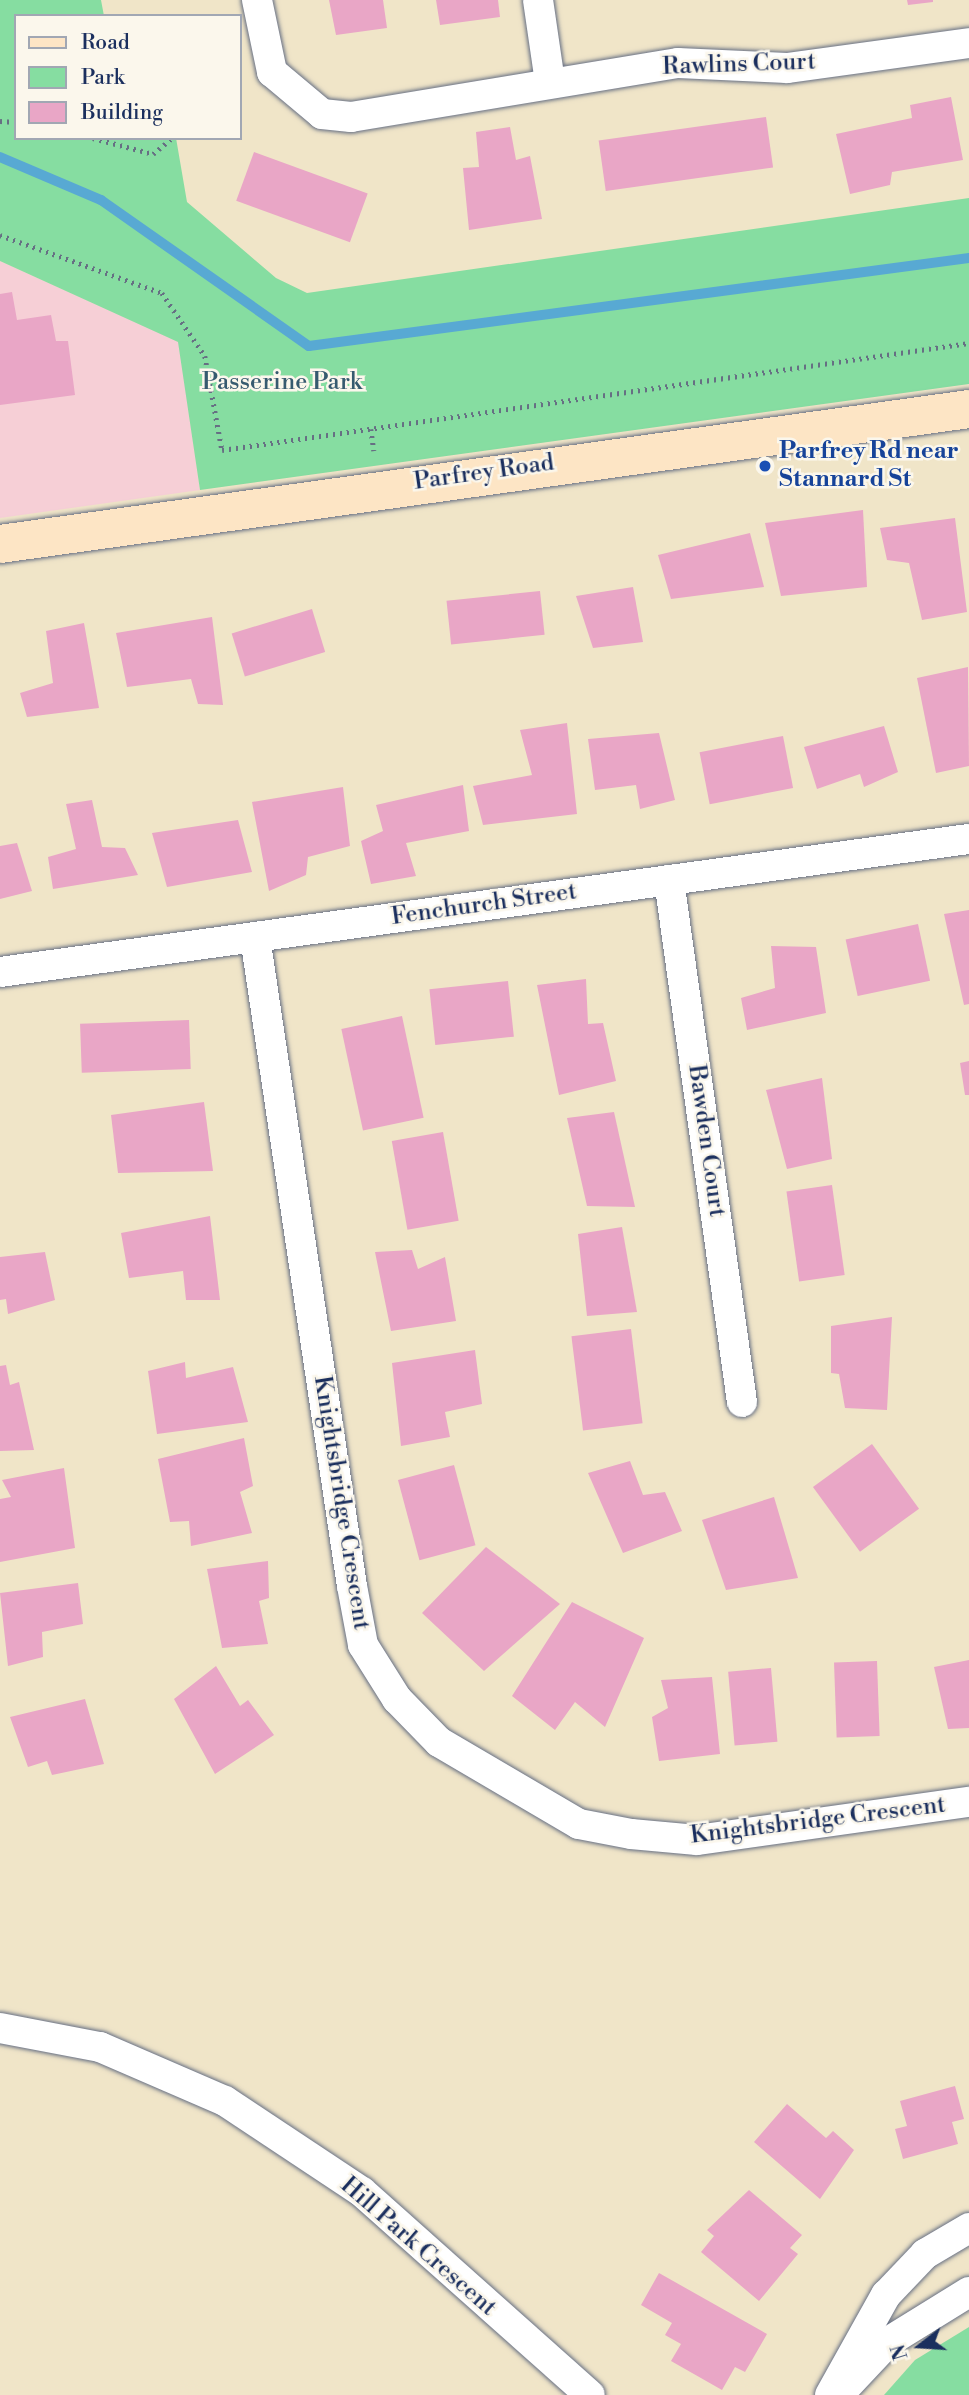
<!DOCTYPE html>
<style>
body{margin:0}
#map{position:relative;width:969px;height:2395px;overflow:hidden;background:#f0e5c8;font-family:"Libre Bodoni",serif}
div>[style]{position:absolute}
.built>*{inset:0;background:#f6cfd6}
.green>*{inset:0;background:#86dda1}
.stream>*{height:10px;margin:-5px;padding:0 5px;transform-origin:5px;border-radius:5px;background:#58a9d3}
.building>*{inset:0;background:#e9a6c6;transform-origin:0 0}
.path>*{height:4.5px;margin-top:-2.25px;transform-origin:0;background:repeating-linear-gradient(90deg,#666f83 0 2px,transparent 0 7px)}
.roads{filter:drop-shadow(0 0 2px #666f83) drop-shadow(0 0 2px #666f83)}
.street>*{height:30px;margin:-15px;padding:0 15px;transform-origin:15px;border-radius:15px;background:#fff}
.secondary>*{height:38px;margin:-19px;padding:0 19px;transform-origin:19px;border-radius:19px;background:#fde5c5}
.dots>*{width:19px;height:19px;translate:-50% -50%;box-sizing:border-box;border:4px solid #fbf7ec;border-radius:50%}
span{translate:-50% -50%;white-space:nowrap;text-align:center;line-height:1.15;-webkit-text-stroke:5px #fbf7ec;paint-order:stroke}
.street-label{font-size:24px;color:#1b2f5e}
.park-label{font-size:24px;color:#365a6f}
.transit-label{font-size:24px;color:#164399;font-weight:700}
.left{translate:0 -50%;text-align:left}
.legend{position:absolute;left:14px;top:14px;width:228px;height:126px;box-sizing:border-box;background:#fbf7ec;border:2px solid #a1a7b3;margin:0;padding:9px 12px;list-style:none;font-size:21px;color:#1b2f5e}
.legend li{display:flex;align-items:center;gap:14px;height:35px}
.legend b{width:35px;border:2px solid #a1a7b3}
.north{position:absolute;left:885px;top:2311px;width:70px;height:70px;-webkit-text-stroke:5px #fbf7ec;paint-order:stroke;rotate:253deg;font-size:19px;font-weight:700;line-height:28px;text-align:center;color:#1b2f5e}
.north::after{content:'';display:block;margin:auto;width:24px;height:32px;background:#1b2f5e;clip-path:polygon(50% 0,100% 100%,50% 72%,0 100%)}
</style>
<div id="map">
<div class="built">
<div style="clip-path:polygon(0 261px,179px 342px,200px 490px,0 518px)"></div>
</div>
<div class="green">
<div style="clip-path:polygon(0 0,101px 0,104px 16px,16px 16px,16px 138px,176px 138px,187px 202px,276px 278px,307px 293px,969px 198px,969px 384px,200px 490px,178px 342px,0 261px)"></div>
<div style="clip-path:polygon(969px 2327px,969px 2395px,884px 2395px,915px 2360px)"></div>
</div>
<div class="stream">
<div style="left:0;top:157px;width:110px;rotate:23.1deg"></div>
<div style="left:101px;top:200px;width:254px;rotate:35.1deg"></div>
<div style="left:309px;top:346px;width:666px;rotate:-7.59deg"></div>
</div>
<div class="building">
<div style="clip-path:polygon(329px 0,383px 0,387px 28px,336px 35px)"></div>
<div style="clip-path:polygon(436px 0,498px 0,500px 17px,440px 25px)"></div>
<div style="clip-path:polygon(907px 0,933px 0,933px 2px,908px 5px)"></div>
<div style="clip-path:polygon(951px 97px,963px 160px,892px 172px,890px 185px,850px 194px,836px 134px,912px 118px,910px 105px)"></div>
<div style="left:766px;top:117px;width:51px;height:169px;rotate:82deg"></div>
<div style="clip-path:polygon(510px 127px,516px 160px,530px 156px,542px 219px,469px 230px,463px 168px,479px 167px,476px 132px)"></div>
<div style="left:254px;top:152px;width:121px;height:52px;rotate:20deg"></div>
<div style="clip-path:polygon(12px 292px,17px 320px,51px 315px,56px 341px,68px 341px,75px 395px,0 405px,0 294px)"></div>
<div style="clip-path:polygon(863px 510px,867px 587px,781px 596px,765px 523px)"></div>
<div style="clip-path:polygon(955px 518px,967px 612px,922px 620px,909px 563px,887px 560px,880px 528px)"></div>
<div style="clip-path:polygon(750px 533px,764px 587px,671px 599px,658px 555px)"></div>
<div style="clip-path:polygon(633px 587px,643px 642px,593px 648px,576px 596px)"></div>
<div style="left:540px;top:591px;width:44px;height:94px;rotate:84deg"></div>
<div style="left:312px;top:609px;width:45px;height:84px;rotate:73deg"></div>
<div style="clip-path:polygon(212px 617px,223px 705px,198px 704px,191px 679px,127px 687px,116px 633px)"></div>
<div style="clip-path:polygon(84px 623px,99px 708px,27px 717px,20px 693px,53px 683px,46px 631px)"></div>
<div style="clip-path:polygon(968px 667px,969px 766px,936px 773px,917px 678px)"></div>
<div style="clip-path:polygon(567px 723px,577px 814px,483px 825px,473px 786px,532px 775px,520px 730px)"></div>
<div style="clip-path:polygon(884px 726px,898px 772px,864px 787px,860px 774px,817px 789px,804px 747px)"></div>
<div style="clip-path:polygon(659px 733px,675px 800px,640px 809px,636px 785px,595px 790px,588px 739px)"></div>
<div style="left:783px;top:736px;width:53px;height:85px;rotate:79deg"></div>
<div style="clip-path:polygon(463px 785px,469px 831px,406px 843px,416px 876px,371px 884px,361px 841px,383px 831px,376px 805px)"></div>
<div style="clip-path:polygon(343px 787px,350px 846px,308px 857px,306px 875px,269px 891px,252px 802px)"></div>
<div style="clip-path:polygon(92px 800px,102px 847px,125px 848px,138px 875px,53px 889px,48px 857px,76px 849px,66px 804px)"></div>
<div style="clip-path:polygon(238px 820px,252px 872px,167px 887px,152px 833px)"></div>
<div style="clip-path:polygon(17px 843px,32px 891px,0 899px,0 846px)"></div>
<div style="clip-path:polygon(969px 910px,969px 1004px,964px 1005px,944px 914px)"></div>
<div style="left:918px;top:924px;width:58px;height:74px;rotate:78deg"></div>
<div style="clip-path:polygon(771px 946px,816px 947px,826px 1013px,747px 1030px,741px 998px,775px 988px)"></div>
<div style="clip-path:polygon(586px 979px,588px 1024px,603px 1023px,616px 1081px,559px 1095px,537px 985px)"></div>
<div style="left:508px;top:981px;width:56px;height:79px;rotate:84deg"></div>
<div style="left:402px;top:1016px;width:104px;height:62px;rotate:78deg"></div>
<div style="left:189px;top:1020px;width:49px;height:109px;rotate:88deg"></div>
<div style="clip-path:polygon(969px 1061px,969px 1095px,965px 1095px,960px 1063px)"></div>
<div style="clip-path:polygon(822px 1078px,832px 1159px,787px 1169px,766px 1090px)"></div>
<div style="clip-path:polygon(204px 1102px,213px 1171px,118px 1173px,111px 1115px)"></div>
<div style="clip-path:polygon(614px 1112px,635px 1207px,587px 1206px,567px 1118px)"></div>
<div style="left:443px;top:1132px;width:90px;height:52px;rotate:80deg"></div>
<div style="left:832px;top:1185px;width:91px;height:46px;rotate:82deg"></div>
<div style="clip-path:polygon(210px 1216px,220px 1300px,186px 1300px,183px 1271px,129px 1278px,121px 1233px)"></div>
<div style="clip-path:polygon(622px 1227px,637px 1312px,587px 1316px,578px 1234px)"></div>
<div style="clip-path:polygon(412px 1250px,418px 1269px,445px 1257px,456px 1321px,391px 1331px,375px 1252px)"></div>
<div style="clip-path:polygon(45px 1252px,55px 1300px,8px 1314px,6px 1299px,0 1300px,0 1257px)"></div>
<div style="clip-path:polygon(892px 1317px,887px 1410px,845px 1408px,839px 1374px,831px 1373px,831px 1326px)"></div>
<div style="left:631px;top:1329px;width:95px;height:60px;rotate:83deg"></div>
<div style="clip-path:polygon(475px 1350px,482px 1404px,445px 1412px,450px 1437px,401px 1446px,392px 1363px)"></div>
<div style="clip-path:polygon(185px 1362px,186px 1378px,233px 1367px,248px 1422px,157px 1434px,148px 1371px)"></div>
<div style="clip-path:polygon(6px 1365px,10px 1385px,19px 1382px,34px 1450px,0 1451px,0 1366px)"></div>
<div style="clip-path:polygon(244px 1438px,253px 1486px,240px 1492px,252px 1533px,191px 1546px,189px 1521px,170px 1522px,158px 1459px)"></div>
<div style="left:872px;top:1444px;width:80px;height:73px;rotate:54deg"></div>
<div style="clip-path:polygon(630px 1461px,643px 1495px,665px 1492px,682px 1531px,623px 1553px,588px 1473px)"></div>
<div style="left:454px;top:1465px;width:83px;height:58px;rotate:75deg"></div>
<div style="clip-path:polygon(64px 1468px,75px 1548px,0 1562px,0 1499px,11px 1497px,2px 1480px)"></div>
<div style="clip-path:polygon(774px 1497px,798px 1578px,726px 1590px,702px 1520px)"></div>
<div style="clip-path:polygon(486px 1547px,560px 1604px,484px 1671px,422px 1613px)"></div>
<div style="clip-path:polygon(268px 1561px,269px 1598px,259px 1601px,268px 1644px,222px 1648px,207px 1569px)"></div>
<div style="clip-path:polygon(78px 1583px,83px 1624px,42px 1632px,43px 1657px,8px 1666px,0 1593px)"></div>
<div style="clip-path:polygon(572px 1602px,644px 1638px,605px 1727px,575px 1702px,555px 1730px,512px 1696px)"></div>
<div style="clip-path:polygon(969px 1660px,969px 1728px,948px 1729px,934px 1667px)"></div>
<div style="left:877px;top:1661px;width:75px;height:43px;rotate:88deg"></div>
<div style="clip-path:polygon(216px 1666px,240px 1706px,248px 1700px,274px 1735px,215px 1774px,174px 1699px)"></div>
<div style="left:771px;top:1668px;width:74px;height:43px;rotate:85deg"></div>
<div style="clip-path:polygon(712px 1677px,720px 1754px,659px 1761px,652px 1717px,668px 1708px,661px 1680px)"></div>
<div style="clip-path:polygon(85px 1699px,104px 1764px,52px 1775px,47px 1761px,28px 1767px,10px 1717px)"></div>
<div style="clip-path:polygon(955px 2086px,964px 2119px,952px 2122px,958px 2144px,903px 2159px,895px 2129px,907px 2126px,900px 2101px)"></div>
<div style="clip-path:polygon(787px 2104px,826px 2138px,833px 2131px,854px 2150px,820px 2199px,754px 2142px)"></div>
<div style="clip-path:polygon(749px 2190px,802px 2235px,790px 2248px,798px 2254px,759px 2301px,701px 2252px,714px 2236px,707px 2230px)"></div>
<div style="clip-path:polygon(659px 2273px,767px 2334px,745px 2372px,735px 2367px,722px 2390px,671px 2361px,681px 2344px,665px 2335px,672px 2323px,641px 2305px)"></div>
</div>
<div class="path">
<div style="left:0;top:121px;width:16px;rotate:4deg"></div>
<div style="left:93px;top:138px;width:62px;rotate:14.9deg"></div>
<div style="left:153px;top:154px;width:25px;rotate:-40deg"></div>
<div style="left:0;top:235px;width:172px;rotate:19.7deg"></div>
<div style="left:162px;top:293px;width:76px;rotate:55.7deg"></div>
<div style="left:205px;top:356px;width:96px;rotate:79.7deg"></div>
<div style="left:222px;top:450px;width:755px;rotate:-8.15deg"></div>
<div style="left:371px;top:429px;width:22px;rotate:82deg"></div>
</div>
<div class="roads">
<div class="street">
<div style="left:257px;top:0;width:74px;rotate:78.2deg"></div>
<div style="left:272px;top:72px;width:65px;rotate:40deg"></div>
<div style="left:322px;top:114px;width:29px;rotate:6deg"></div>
<div style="left:351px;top:117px;width:331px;rotate:-9.4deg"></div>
<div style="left:678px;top:63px;width:109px;rotate:2.6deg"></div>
<div style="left:787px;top:68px;width:184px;rotate:-7.8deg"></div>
<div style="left:538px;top:0;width:83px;rotate:81.7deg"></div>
<div style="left:669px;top:880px;width:527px;rotate:82.04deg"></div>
<div style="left:255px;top:937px;width:656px;rotate:81.5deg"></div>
<div style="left:352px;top:1586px;width:60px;rotate:79.4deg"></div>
<div style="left:363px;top:1645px;width:64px;rotate:57.8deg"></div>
<div style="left:397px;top:1699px;width:60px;rotate:45.7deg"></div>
<div style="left:439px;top:1742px;width:162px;rotate:30.4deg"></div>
<div style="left:579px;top:1824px;width:53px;rotate:10.9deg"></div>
<div style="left:631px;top:1834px;width:66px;rotate:5.2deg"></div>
<div style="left:697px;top:1840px;width:275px;rotate:-8deg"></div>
<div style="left:0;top:972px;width:978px;rotate:-7.82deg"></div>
<div style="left:0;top:2028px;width:102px;rotate:10.8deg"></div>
<div style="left:100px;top:2047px;width:136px;rotate:23.4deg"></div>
<div style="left:225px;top:2101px;width:164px;rotate:33.6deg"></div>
<div style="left:362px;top:2192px;width:305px;rotate:41.7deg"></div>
<div style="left:841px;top:2392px;width:69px;rotate:-46.8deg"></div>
<div style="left:888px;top:2342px;width:95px;rotate:-31.7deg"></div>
<div style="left:830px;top:2395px;width:115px;rotate:-60.8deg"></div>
<div style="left:886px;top:2295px;width:57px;rotate:-46.4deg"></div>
<div style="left:925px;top:2254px;width:51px;rotate:-30.6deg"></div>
</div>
<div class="secondary">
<div style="left:0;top:544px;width:978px;rotate:-7.93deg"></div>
</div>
</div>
<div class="dots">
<div style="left:765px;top:466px;background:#1a4fb4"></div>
</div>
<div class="street-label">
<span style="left:739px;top:65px;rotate:-2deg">Rawlins Court</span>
<span style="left:484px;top:473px;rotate:-8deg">Parfrey Road</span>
<span style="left:484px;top:905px;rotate:-8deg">Fenchurch Street</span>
<span style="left:706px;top:1141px;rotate:82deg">Bawden Court</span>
<span style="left:341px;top:1503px;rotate:81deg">Knightsbridge Crescent</span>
<span style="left:818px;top:1821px;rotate:-7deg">Knightsbridge Crescent</span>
<span style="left:418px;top:2247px;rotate:41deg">Hill Park Crescent</span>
</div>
<div class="park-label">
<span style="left:282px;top:383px">Passerine Park</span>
</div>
<div class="transit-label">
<span class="left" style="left:779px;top:466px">Parfrey Rd near<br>Stannard St</span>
</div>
<ul class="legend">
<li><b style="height:9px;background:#fde5c5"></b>Road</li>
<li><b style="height:19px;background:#86dda1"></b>Park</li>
<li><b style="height:19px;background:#e9a6c6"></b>Building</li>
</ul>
<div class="north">N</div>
</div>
